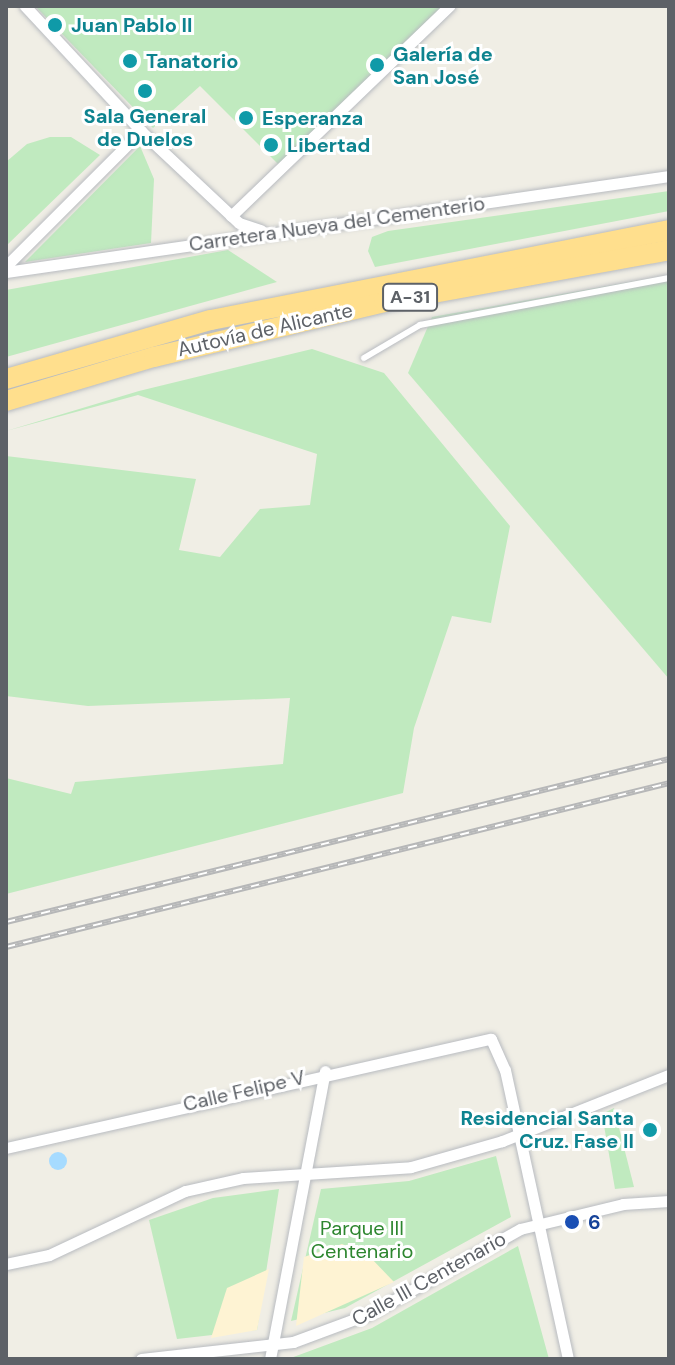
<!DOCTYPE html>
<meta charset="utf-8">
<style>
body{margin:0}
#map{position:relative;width:675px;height:1365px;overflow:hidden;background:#f0eee5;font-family:"DM Sans",sans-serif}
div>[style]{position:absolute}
.green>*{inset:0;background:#c0eabf}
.sand>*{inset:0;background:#fef3d3}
.water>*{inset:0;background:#a6dbff}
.round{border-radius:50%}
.roads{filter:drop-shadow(0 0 2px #b8bbc0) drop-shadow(0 0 2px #b8bbc0)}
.service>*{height:6px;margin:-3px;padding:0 3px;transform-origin:3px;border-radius:3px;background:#fff}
.minor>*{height:11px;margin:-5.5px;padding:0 5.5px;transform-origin:5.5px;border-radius:5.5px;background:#fff}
.motorway>*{height:20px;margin:-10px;padding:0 10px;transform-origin:10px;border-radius:10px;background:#ffdf8d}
.rail>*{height:6px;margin-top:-3px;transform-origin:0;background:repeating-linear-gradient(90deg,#fff 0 9px,#b6b7b8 0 18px);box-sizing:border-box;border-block:2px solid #b6b7b8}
.dots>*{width:22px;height:22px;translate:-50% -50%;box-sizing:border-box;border:4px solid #fff;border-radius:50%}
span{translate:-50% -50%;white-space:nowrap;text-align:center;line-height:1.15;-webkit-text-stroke:6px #fff;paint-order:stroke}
.shield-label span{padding:2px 6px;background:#fff;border:2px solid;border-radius:6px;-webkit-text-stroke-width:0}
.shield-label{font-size:18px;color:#5d6167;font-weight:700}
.culture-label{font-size:20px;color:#0d838f;font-weight:700}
.left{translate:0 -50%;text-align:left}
.right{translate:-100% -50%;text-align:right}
.street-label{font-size:20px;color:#5d6167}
.transit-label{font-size:20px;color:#164399;font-weight:700}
.park-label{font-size:20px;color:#2d862f}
.frame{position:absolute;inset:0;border:8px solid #5d6167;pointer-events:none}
</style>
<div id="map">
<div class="green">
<div style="clip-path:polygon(35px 6px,442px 6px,281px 167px,200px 86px,153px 128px)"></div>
<div style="clip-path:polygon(50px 137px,71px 137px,100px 155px,6px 246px,6px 162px,27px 144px)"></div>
<div style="clip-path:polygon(140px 146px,154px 179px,151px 243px,25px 262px)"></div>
<div style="clip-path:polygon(669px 191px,669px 211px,375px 267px,368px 251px,372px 237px,388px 231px)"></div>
<div style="clip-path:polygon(228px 250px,277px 282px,6px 357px,6px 290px)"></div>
<div style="clip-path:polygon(669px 275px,669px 679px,408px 373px,432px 317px)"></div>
<div style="clip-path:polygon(312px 349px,384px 373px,510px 526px,491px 623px,452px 616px,414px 728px,403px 793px,6px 894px,6px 778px,71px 794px,75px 782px,283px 764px,290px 698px,88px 706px,6px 696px,6px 456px,196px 479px,179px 550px,220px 557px,260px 509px,310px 505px,317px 454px,138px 395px,6px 431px,139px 391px)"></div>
<div style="clip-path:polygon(614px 1108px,634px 1187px,615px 1189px,602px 1114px)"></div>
<div style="clip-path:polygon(496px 1156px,511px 1217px,345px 1308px,291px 1321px,321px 1189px,409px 1181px)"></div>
<div style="clip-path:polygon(279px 1189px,257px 1330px,177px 1339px,149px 1220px,213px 1198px)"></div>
<div style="clip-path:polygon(518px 1246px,549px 1359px,288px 1359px,372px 1328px)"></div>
</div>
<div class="sand">
<div style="clip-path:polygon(342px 1244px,370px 1257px,394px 1282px,296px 1326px,304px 1257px)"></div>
<div style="clip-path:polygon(269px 1269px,257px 1330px,211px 1338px,227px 1288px)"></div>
</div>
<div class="water">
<div class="round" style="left:49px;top:1152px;width:18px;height:18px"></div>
</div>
<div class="roads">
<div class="service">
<div style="left:364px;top:358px;width:65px;rotate:-30.5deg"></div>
<div style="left:420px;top:325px;width:253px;rotate:-10.7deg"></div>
</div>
<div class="minor">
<div style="left:25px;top:6px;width:171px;rotate:47.1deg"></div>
<div style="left:141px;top:131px;width:134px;rotate:43.2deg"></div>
<div style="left:239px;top:223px;width:23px;rotate:18deg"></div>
<div style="left:231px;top:216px;width:303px;rotate:-43.9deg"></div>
<div style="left:6px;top:266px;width:191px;rotate:-45deg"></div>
<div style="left:6px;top:272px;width:670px;rotate:-8.24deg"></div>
<div style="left:6px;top:1148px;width:497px;rotate:-12.7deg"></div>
<div style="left:491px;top:1039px;width:34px;rotate:66deg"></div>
<div style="left:505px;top:1070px;width:296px;rotate:77.7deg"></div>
<div style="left:6px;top:1264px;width:44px;rotate:-11.8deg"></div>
<div style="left:49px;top:1255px;width:150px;rotate:-25.2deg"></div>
<div style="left:185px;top:1191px;width:59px;rotate:-12.6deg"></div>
<div style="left:243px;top:1178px;width:168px;rotate:-3.7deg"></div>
<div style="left:411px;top:1167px;width:95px;rotate:-15.9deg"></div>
<div style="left:502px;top:1141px;width:180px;rotate:-21.6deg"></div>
<div style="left:141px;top:1359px;width:153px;rotate:-6.4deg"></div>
<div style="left:293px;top:1342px;width:83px;rotate:-20.4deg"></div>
<div style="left:371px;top:1313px;width:171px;rotate:-29.4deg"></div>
<div style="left:520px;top:1229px;width:106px;rotate:-13.6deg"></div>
<div style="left:623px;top:1204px;width:46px;rotate:-3.7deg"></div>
<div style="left:270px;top:1359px;width:293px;rotate:-79.2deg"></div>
</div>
<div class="motorway">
<div style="left:6px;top:379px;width:213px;rotate:-16.1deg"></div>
<div style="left:211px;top:320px;width:467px;rotate:-11.1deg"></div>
<div style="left:6px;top:401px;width:154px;rotate:-16.6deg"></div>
<div style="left:154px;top:357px;width:236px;rotate:-13.4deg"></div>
<div style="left:384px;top:302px;width:290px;rotate:-10.3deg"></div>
</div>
</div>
<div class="rail">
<div style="left:6px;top:922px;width:683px;rotate:-13.81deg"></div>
<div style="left:6px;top:947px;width:683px;rotate:-13.89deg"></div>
</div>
<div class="dots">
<div style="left:55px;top:25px;background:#0f9aa8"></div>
<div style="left:130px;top:61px;background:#0f9aa8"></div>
<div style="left:377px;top:65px;background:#0f9aa8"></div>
<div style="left:145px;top:91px;background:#0f9aa8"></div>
<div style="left:246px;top:118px;background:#0f9aa8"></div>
<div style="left:271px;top:145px;background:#0f9aa8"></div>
<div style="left:650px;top:1130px;background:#0f9aa8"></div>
<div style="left:572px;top:1222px;background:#1a4fb4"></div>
</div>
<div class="shield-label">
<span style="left:410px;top:297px">A-31</span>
</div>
<div class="culture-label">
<span class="left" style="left:71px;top:25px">Juan Pablo II</span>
<span class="left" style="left:393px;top:66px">Galería de<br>San José</span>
<span class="left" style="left:146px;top:61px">Tanatorio</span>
<span style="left:145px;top:128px">Sala General<br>de Duelos</span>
<span class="left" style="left:262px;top:118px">Esperanza</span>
<span class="left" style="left:287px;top:145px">Libertad</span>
<span class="right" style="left:634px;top:1130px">Residencial Santa<br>Cruz. Fase II</span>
</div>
<div class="street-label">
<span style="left:337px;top:224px;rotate:-8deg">Carretera Nueva del Cementerio</span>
<span style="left:265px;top:330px;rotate:-13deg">Autovía de Alicante</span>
<span style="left:244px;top:1091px;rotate:-13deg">Calle Felipe V</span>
<span style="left:429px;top:1279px;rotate:-29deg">Calle III Centenario</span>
</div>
<div class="transit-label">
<span class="left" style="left:588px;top:1222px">6</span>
</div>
<div class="park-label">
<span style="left:362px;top:1240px">Parque III<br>Centenario</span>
</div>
<div class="frame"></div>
</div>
